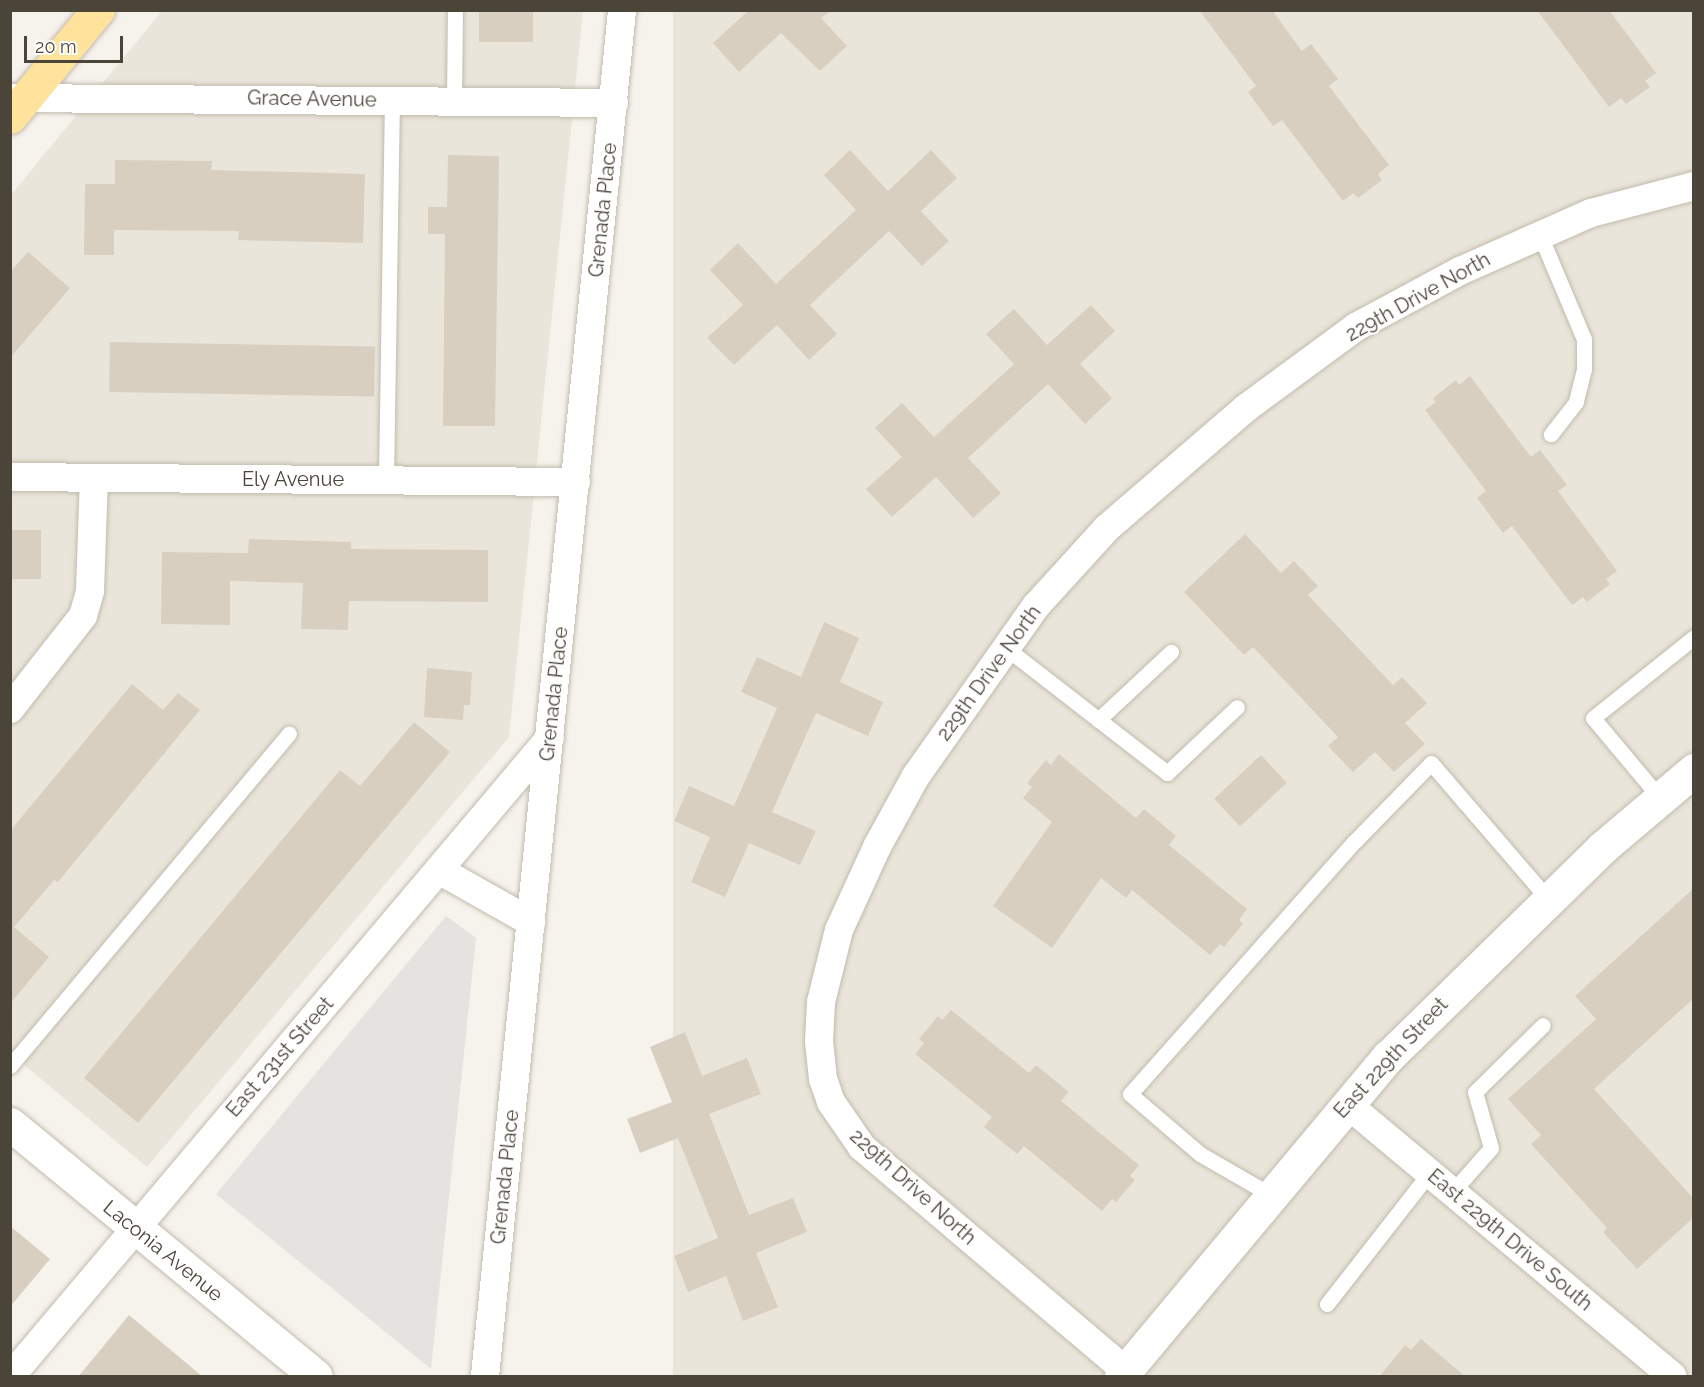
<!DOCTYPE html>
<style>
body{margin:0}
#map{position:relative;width:1704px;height:1387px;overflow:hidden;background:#f6f3ec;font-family:Raleway,sans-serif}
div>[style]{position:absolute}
.residential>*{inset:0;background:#eae5da;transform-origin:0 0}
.parking>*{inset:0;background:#e5e3e0}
.building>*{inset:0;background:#d8cfc1;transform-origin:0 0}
.roads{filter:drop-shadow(0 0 2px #c2bbae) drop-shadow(0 0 2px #c2bbae)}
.service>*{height:15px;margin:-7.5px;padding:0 7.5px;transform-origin:7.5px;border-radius:7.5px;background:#fff}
.minor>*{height:28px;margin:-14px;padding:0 14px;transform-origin:14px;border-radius:14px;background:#fff}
.tertiary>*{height:33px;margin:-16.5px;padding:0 16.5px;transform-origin:16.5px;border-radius:16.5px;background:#fff}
.primary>*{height:33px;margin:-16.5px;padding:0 16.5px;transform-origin:16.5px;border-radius:16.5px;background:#ffe39c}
span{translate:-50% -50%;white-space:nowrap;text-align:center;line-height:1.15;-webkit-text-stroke:4.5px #fff;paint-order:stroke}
.street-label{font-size:20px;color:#4b4439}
.frame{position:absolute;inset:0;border:12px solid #4b4439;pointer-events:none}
.scale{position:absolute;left:24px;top:36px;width:99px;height:27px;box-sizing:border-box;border:3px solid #4b4439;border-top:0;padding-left:8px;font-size:18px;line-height:21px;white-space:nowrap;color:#4b4439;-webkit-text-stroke:4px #fff;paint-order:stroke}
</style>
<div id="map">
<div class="residential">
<div style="clip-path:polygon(162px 11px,583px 11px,509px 737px,147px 1167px,11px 1054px,11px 195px)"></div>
<div style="left:673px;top:11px;width:1020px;height:1371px"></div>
</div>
<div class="parking">
<div style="clip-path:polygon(446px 916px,476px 938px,431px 1369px,216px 1194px)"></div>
</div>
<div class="building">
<div style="left:479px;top:10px;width:54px;height:32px"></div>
<div style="clip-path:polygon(749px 10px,832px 10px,821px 18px,847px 46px,820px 71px,781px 33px,739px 72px,713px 43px)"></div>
<div style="clip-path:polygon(1199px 10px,1272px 10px,1302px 51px,1311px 44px,1338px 79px,1329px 86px,1389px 165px,1378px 174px,1382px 180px,1358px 198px,1353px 193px,1343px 201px,1282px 120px,1273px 126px,1248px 92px,1256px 86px)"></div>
<div style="clip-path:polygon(1537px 10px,1609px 10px,1656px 73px,1645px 81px,1650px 87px,1626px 104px,1621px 98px,1609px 107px)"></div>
<div style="clip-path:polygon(850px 150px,888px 191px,931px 150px,957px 178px,921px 211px,949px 241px,922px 266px,889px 231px,810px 305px,837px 334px,809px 360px,777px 325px,734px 365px,707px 338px,743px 305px,710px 270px,738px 243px,776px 284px,856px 210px,824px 175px)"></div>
<div style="clip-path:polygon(448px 155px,499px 156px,495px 426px,443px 426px,445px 234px,428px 234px,428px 207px,447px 207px)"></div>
<div style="clip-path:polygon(115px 160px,212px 161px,211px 170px,365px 174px,363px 243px,238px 240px,239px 231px,114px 230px,114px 255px,84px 255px,85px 184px,115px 184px)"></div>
<div style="clip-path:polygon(28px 252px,70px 288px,10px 358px,10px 272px)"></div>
<div style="clip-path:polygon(1091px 305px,1115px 331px,1080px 364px,1112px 398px,1085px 424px,1048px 384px,968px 458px,1001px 493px,973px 518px,936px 477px,892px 517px,866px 489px,902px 457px,875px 428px,902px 403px,934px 437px,1014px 364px,986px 334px,1014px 309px,1047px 345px)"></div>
<div style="left:110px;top:342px;width:265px;height:50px;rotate:1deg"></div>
<div style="clip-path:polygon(1470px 376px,1531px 457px,1540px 450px,1567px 485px,1558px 491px,1617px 571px,1606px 579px,1610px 584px,1587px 602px,1583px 597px,1572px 605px,1512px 526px,1503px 533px,1477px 498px,1486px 491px,1425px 410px,1436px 402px,1433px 398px,1456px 380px,1459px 385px)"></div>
<div style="left:10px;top:530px;width:31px;height:49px"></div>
<div style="clip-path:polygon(1245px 534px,1281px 573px,1294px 561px,1318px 586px,1308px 595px,1393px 685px,1402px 677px,1427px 703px,1405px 723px,1425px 744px,1394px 772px,1375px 752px,1353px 772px,1328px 746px,1338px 737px,1253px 647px,1244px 655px,1184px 592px)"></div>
<div style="clip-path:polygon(249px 539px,351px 542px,351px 549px,488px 550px,488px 602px,349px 601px,348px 630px,301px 629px,303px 583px,230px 581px,230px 625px,161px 624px,162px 552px,248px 553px)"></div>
<div style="clip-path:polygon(824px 622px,859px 638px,840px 682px,883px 702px,868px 736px,816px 713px,772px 812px,816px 831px,800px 865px,749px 843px,725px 897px,691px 882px,710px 837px,674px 821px,689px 786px,734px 806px,777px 708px,741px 692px,757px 657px,801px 677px)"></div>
<div style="clip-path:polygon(427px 668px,472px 672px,470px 705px,464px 705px,463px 720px,424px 717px)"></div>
<div style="clip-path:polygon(132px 684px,163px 710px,178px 693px,200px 710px,58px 882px,54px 880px,14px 927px,49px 957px,10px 1004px,10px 831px)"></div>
<div style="clip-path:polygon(414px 722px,450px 752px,138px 1123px,84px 1078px,340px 770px,360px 786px)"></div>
<div style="clip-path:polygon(1059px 754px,1136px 818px,1144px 809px,1176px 836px,1169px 845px,1247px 909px,1239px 920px,1243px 924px,1224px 947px,1220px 944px,1210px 955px,1132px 890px,1126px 898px,1101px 878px,1052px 948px,993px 906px,1052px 822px,1023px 798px,1032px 787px,1027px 783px,1046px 760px,1051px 765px)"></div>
<div style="left:1261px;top:755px;width:38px;height:64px;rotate:47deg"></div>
<div style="clip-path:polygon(1694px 888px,1694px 998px,1594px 1089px,1694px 1199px,1694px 1217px,1637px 1269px,1603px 1232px,1607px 1228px,1531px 1144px,1541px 1135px,1508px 1099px,1596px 1019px,1575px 996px)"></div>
<div style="clip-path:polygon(951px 1010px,1029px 1073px,1036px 1065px,1069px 1092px,1061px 1101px,1139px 1165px,1130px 1176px,1135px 1180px,1116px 1202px,1112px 1199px,1102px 1211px,1024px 1146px,1017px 1154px,984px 1127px,992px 1117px,915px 1054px,924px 1043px,919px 1039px,938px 1016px,942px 1020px)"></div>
<div style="clip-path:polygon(685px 1032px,702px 1076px,747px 1058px,761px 1094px,709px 1114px,749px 1215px,793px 1198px,807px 1232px,756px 1253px,778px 1307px,743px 1321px,726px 1276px,688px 1292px,674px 1256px,718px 1238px,678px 1138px,640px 1153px,627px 1119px,672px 1102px,650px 1047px)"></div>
<div style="clip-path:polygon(10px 1226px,50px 1259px,10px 1307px)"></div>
<div style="clip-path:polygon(129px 1315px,203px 1377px,78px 1377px)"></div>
<div style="clip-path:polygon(1421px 1339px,1466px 1377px,1379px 1377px,1405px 1345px,1411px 1350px)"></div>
</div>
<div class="roads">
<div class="service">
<div style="left:454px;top:101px;width:91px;rotate:-89.4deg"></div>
<div style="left:1540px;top:235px;width:113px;rotate:67.1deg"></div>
<div style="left:1584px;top:339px;width:30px;rotate:90deg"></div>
<div style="left:1584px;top:369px;width:34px;rotate:104deg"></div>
<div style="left:1576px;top:402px;width:41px;rotate:128deg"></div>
<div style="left:386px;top:479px;width:379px;rotate:-89.1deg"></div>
<div style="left:1006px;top:648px;width:204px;rotate:37.8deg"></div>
<div style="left:1167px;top:773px;width:96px;rotate:-43.3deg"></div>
<div style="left:1098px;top:720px;width:100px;rotate:-43deg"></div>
<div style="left:1660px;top:798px;width:104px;rotate:-129.9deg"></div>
<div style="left:1593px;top:718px;width:129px;rotate:-38.7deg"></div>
<div style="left:10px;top:1066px;width:434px;rotate:-50deg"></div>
<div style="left:1453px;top:1191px;width:57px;rotate:-48.5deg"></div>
<div style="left:1491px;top:1148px;width:58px;rotate:-105.9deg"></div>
<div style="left:1475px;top:1092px;width:95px;rotate:-44.6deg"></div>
<div style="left:1271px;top:1195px;width:82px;rotate:-150deg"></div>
<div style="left:1200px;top:1154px;width:92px;rotate:-139.4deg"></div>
<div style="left:1130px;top:1094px;width:337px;rotate:-48.4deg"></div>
<div style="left:1354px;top:842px;width:110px;rotate:-45.7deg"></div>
<div style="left:1431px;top:763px;width:179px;rotate:49.3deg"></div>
<div style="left:1327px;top:1304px;width:167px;rotate:-52deg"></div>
</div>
<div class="minor">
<div style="left:10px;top:98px;width:604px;rotate:0.47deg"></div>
<div style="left:10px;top:477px;width:566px;rotate:0.51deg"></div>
<div style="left:10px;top:709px;width:118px;rotate:-51.9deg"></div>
<div style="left:83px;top:616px;width:26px;rotate:-74deg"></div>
<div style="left:90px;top:591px;width:113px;rotate:-88deg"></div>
<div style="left:439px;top:870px;width:106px;rotate:29.5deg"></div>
<div style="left:1347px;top:1104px;width:424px;rotate:39.9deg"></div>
<div style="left:1126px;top:1371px;width:346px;rotate:-139.7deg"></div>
<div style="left:862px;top:1147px;width:55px;rotate:-124.6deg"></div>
<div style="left:831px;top:1102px;width:24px;rotate:-109deg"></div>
<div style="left:823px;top:1079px;width:38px;rotate:-96deg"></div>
<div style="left:819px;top:1041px;width:39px;rotate:-87deg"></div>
<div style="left:821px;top:1002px;width:74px;rotate:-76deg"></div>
<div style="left:839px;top:930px;width:94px;rotate:-65.4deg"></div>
<div style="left:878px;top:845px;width:79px;rotate:-61.2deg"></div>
<div style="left:916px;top:776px;width:208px;rotate:-54.8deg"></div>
<div style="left:1036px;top:606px;width:105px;rotate:-47.7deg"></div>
<div style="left:1107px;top:528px;width:184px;rotate:-40.8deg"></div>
<div style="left:1246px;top:408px;width:137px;rotate:-36.4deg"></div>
<div style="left:1356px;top:327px;width:118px;rotate:-28.3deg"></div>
<div style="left:1460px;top:271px;width:143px;rotate:-23.9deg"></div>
<div style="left:1591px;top:213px;width:106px;rotate:-14.7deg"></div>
<div style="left:11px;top:1376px;width:835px;rotate:-49.81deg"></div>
<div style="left:485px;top:1376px;width:1373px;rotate:-84.27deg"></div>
</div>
<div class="tertiary">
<div style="left:10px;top:1124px;width:396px;rotate:39.5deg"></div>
<div style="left:1121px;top:1376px;width:416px;rotate:-50.1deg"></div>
<div style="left:1388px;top:1057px;width:299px;rotate:-44.3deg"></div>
<div style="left:1602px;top:848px;width:121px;rotate:-40.3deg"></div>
</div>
<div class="primary">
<div style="left:10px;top:117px;width:139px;rotate:-50.6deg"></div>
</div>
</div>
<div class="street-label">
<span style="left:312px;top:99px;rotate:1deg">Grace Avenue</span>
<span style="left:603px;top:210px;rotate:-84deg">Grenada Place</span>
<span style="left:1418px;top:297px;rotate:-29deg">229th Drive North</span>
<span style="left:293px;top:479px">Ely Avenue</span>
<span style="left:989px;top:673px;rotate:-54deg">229th Drive North</span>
<span style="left:554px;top:694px;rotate:-84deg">Grenada Place</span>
<span style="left:280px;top:1057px;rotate:-49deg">East 231st Street</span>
<span style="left:1391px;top:1058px;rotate:-47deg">East 229th Street</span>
<span style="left:505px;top:1177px;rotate:-84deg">Grenada Place</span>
<span style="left:913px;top:1187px;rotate:42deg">229th Drive North</span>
<span style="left:1510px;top:1240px;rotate:40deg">East 229th Drive South</span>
<span style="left:163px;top:1251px;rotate:39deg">Laconia Avenue</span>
</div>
<div class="frame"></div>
<div class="scale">20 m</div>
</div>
